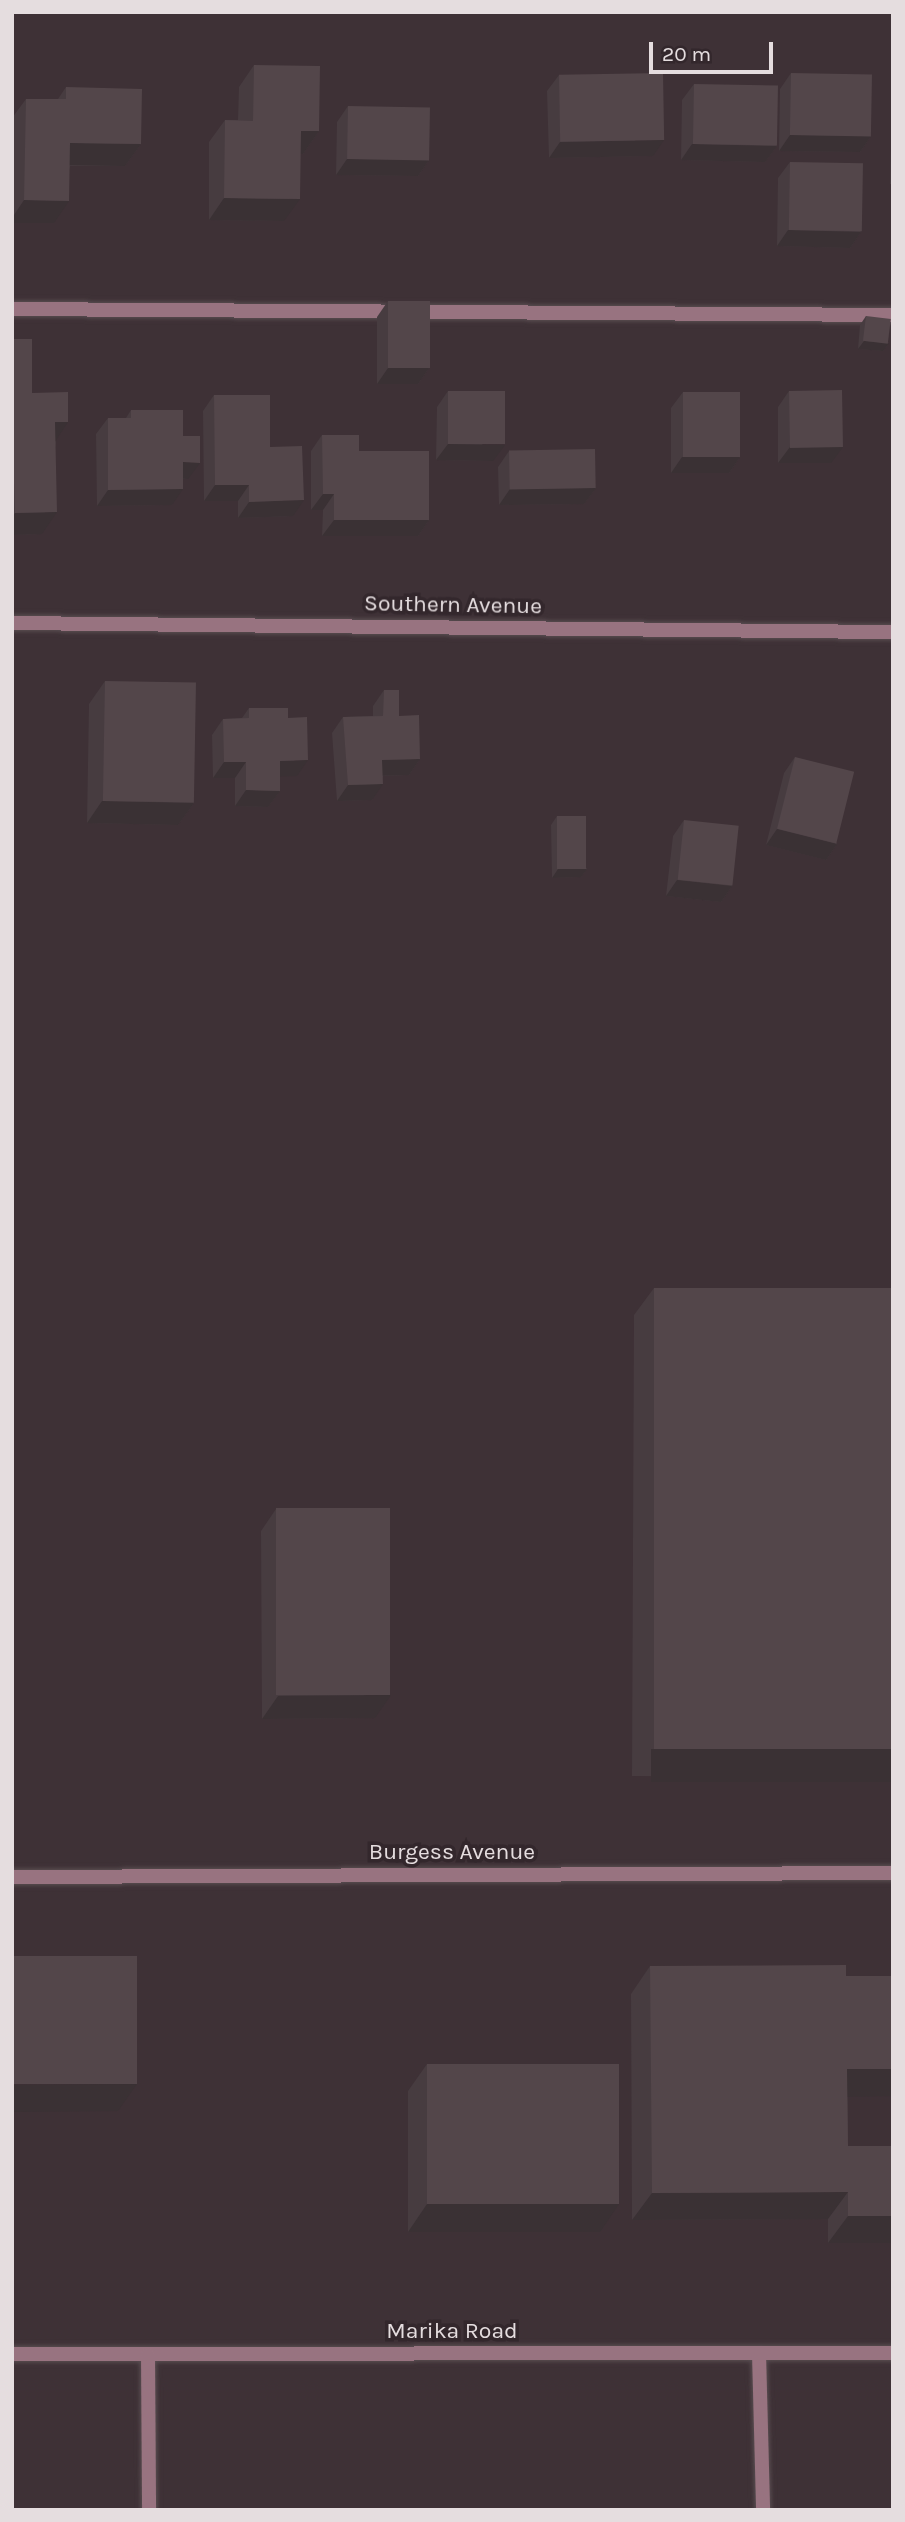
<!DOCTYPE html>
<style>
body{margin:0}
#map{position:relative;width:905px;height:2522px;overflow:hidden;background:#3e3136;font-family:Karla,sans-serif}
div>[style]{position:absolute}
.roads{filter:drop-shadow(0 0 2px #594d51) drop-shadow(0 0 2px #594d51)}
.service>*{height:14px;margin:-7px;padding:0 7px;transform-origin:7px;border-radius:7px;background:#987380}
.minor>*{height:14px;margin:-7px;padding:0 7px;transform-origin:7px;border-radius:7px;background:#987380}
.wall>*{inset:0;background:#473c40}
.shaded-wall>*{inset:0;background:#3a3134;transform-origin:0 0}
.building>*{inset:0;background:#53464a;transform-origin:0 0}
span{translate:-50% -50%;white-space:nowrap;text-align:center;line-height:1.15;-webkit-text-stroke:7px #33272c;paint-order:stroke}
.street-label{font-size:23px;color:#e5dddf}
.frame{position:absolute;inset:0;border:14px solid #e5dddf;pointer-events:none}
.scale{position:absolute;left:649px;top:42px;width:124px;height:32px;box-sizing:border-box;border:4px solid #e5dddf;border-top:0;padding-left:9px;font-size:21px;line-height:24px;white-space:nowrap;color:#e5dddf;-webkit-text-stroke:5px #33272c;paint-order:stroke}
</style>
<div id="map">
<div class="roads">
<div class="service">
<div style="left:12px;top:309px;width:881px;rotate:0.39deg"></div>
<div style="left:759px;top:2353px;width:157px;rotate:88.5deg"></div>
</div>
<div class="minor">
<div style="left:12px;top:623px;width:881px;rotate:0.59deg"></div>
<div style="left:12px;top:1877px;width:881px;rotate:-0.26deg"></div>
<div style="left:12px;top:2354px;width:881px;rotate:-0.07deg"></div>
<div style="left:148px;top:2355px;width:155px;rotate:89.6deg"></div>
</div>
</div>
<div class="wall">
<div style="clip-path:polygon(254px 65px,319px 131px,303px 154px,300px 154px,284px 221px,209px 220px,209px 142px,225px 120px,238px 120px,239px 87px)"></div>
<div style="clip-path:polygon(791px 73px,871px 136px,860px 152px,779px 151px,780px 89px)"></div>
<div style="clip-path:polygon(559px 75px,653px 156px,549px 158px,547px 91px)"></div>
<div style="clip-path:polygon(893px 76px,893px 184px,890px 184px)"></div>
<div style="clip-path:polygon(694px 84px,777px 146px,765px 162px,681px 160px,682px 100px)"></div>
<div style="clip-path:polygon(66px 87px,141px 144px,125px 166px,70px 166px,54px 223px,12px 223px,12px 118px,26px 99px,58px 99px)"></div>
<div style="clip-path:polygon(348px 106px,429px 160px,418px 176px,336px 175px,337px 122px)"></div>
<div style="clip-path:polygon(790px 162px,861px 232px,850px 248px,777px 246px,778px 178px)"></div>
<div style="clip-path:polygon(388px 301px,429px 368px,418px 384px,377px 384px,377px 317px)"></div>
<div style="clip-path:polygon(866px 316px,889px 343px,883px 351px,858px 349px,860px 325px)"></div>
<div style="clip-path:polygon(12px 339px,32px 393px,56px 441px,42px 534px,12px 535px)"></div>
<div style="clip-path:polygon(448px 391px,493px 461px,436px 460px,437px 407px)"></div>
<div style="clip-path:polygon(789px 391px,831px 463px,778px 463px,778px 407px)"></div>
<div style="clip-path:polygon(683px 392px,740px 457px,729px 473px,671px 473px,671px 408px)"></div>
<div style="clip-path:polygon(214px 395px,293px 516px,238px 518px,238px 501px,204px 501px,203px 411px)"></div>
<div style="clip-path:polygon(131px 410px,188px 479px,183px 479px,172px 505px,97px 506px,96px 434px,108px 418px,126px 418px)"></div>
<div style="clip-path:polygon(322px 435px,359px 451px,429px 520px,418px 536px,322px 536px,323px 510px,311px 510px,311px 451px)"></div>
<div style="clip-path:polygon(509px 451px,596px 488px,584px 504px,499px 505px,498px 467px)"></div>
<div style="clip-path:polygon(105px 681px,194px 803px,178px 825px,87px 823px,89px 704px)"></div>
<div style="clip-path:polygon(384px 690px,420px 759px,409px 775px,383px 776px,372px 800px,337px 801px,332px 733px,343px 717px,373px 716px,373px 706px)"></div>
<div style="clip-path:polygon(249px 708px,288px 718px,297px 776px,280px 776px,280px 791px,268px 807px,235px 806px,235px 778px,213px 778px,212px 735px,223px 719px,242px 718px)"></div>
<div style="clip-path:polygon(795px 757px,837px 844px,826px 860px,766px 845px,784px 773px)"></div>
<div style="clip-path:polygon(557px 816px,587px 869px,581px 877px,552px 878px,551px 825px)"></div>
<div style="clip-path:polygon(684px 820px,732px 886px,721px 902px,666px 896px,673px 836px)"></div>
<div style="clip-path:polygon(654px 1288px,893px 1289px,893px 1778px,632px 1776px,634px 1315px)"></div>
<div style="clip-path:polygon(276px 1509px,375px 1718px,262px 1719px,261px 1531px)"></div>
<div style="clip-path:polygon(650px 1966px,846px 1976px,848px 2146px,893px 2243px,828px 2243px,828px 2219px,632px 2220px,631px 1994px)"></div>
<div style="clip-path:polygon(427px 2064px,600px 2232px,408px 2232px,408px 2091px)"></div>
</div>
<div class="shaded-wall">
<div style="clip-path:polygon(301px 131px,319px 131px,303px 154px,285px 153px)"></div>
<div style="clip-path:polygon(790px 135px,871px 136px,860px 152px,779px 151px)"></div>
<div style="clip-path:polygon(664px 140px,653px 156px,549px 158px,560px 142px)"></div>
<div style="clip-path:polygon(70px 143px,141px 144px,125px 166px,55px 165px)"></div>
<div style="clip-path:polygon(692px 144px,777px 146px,765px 162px,681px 160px)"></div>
<div style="clip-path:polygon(347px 159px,429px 160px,418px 176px,336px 175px)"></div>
<div style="clip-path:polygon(224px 198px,300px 199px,284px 221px,209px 220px)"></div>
<div style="clip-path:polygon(24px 200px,69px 201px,54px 223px,12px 223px,12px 218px)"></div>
<div style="clip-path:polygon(788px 230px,861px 232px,850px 248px,777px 246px)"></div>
<div style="clip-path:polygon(864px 341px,889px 343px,883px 351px,858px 349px)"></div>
<div style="clip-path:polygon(388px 368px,429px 368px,418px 384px,377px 384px)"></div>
<div style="clip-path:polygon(55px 422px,68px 422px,53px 445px)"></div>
<div style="clip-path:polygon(448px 444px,505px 445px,493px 461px,436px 460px)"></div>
<div style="clip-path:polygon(790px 447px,843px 447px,831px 463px,778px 463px)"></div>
<div style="clip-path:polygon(682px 457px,740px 457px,729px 473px,671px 473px)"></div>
<div style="clip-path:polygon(183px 462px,200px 463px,188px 479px,172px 478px)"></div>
<div style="clip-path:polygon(215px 485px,249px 485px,238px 501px,204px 501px)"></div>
<div style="clip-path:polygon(596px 488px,584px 504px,499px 505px,510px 489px)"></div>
<div style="clip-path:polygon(183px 489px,172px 505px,97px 506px,108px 490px)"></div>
<div style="clip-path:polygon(323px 494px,334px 494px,323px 510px,311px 510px)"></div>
<div style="clip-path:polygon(304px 500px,293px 516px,238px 518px,249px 502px)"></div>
<div style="clip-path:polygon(57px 512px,42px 534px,12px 535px,12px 516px,15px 513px)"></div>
<div style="clip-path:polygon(334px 520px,429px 520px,418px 536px,322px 536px)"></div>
<div style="clip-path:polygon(420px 759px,409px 775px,371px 776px,382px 760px)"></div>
<div style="clip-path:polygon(308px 760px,297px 776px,268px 777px,280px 761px)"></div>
<div style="clip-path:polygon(224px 762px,246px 762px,235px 778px,213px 778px)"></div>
<div style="clip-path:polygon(383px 784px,372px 800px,337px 801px,348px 785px)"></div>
<div style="clip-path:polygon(246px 790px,280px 791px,268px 807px,235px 806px)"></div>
<div style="clip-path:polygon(102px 801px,194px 803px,178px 825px,87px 823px)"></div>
<div style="clip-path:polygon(777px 829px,837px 844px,826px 860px,766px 845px)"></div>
<div style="clip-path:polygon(558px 869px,587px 869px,581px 877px,552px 878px)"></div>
<div style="clip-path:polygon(677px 880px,732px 886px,721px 902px,666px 896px)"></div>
<div style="clip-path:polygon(391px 1695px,375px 1718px,262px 1719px,278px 1696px)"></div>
<div style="left:651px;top:1749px;width:242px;height:33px"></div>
<div style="clip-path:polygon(847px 2069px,893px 2069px,893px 2096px,828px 2097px)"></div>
<div style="clip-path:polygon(137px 2084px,118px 2111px,12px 2112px,12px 2085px)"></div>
<div style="clip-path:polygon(848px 2192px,828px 2219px,632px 2220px,652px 2193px)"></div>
<div style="clip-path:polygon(427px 2204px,619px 2204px,600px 2232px,408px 2232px)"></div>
<div style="clip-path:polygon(848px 2216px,893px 2216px,893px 2243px,828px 2243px)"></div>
</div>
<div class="building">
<div style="clip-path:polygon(254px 65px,320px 66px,319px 131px,301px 131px,300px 199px,224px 198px,225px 120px,253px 121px)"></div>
<div style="left:663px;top:73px;width:67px;height:104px;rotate:89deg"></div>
<div style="left:791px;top:73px;width:81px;height:62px;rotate:1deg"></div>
<div style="left:694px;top:84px;width:84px;height:60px;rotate:1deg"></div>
<div style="clip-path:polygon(66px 87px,142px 89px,141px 144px,70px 143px,69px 201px,24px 200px,26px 99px,66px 99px)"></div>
<div style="left:348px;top:106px;width:82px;height:53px;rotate:1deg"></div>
<div style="left:790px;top:162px;width:73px;height:68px;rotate:1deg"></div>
<div style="left:388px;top:301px;width:42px;height:67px"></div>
<div style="left:866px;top:316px;width:25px;height:25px;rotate:7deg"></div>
<div style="clip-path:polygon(12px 339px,32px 339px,32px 393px,68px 392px,68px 422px,55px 422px,57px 512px,15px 513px,12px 423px)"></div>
<div style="left:842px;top:390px;width:57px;height:53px;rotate:89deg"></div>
<div style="left:448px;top:391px;width:57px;height:53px"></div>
<div style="left:683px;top:392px;width:57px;height:65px"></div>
<div style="clip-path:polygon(214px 395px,270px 395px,270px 447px,302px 446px,304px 500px,249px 502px,249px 485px,215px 485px)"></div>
<div style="clip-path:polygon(131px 410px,183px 410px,183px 436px,200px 436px,200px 463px,183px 462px,183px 489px,108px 490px,108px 418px,131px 418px)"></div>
<div style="clip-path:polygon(322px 435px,359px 435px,359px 451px,429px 451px,429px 520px,334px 520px,334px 494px,323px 494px)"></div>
<div style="left:595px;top:449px;width:39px;height:86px;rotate:89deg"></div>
<div style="left:105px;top:681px;width:91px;height:120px;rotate:1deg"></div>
<div style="clip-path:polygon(384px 690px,399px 690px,399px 716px,419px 715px,420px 759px,382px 760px,383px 784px,348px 785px,343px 717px,383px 716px)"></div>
<div style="clip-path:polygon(249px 708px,288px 708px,288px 718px,307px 717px,308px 760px,280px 761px,280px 791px,246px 790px,246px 762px,224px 762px,223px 719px,249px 718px)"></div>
<div style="left:795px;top:757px;width:61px;height:74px;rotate:14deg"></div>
<div style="left:557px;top:816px;width:29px;height:53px"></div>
<div style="left:684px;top:820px;width:55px;height:60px;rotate:6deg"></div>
<div style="left:654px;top:1288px;width:239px;height:461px"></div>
<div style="left:390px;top:1508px;width:187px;height:114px;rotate:90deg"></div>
<div style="left:137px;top:1956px;width:128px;height:125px;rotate:90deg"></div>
<div style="clip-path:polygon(846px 1965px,846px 1976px,893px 1976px,893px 2069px,847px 2069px,848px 2146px,893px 2146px,893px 2216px,848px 2216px,848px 2192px,652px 2193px,650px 1966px)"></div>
<div style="left:427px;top:2064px;width:192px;height:140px"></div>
</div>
<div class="street-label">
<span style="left:453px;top:605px;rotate:1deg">Southern Avenue</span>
<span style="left:452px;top:1852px">Burgess Avenue</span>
<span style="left:452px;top:2331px">Marika Road</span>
</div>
<div class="frame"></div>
<div class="scale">20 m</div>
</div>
